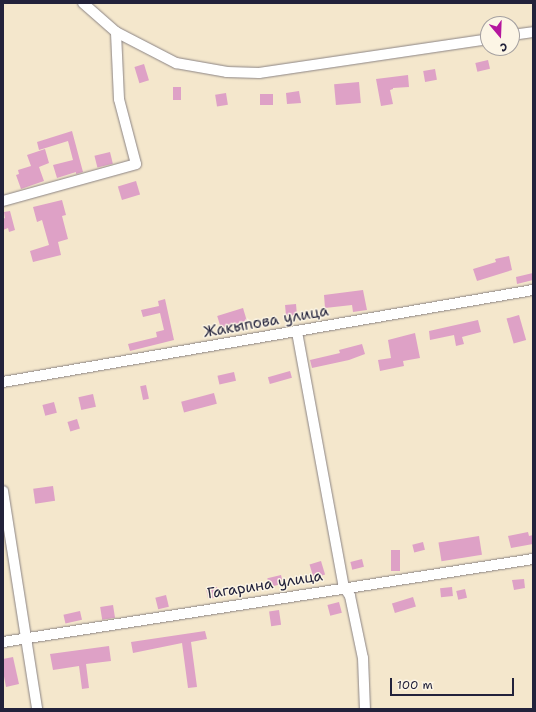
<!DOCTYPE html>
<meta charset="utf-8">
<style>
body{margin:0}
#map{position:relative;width:536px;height:712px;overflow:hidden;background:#f4e7cc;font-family:"Shantell Sans",sans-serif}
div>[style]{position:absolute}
.building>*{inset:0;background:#dea1c6;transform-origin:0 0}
.roads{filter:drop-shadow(0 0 1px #8b8484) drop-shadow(0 0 1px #8b8484)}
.minor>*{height:10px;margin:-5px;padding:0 5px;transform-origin:5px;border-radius:5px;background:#fff}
span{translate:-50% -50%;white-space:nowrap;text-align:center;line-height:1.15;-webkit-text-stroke:3px #fcf5e5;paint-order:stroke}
.street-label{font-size:15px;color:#22223b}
.frame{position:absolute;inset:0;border:4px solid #22223b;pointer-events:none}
.north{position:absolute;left:480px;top:16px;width:40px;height:40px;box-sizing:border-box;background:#fcf5e5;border:1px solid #a5a1a1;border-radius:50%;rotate:161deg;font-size:11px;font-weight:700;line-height:16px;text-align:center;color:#22223b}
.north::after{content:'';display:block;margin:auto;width:14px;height:18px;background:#b5179e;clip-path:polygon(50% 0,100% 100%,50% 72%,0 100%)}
.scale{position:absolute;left:390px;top:678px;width:124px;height:18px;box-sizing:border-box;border:2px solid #22223b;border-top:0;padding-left:5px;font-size:12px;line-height:14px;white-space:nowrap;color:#22223b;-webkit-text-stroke:3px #fcf5e5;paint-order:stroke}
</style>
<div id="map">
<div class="building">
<div style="left:488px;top:60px;width:9px;height:13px;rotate:77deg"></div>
<div style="left:144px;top:64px;width:17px;height:10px;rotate:73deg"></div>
<div style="left:435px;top:69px;width:11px;height:12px;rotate:80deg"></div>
<div style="clip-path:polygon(408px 75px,409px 87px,393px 88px,393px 89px,390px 90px,393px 104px,381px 106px,376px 79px)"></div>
<div style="left:359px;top:82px;width:21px;height:25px;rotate:85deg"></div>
<div style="left:173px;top:87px;width:8px;height:13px"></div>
<div style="clip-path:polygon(299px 91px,301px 103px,287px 104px,286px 93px)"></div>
<div style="left:226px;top:93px;width:12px;height:11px;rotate:81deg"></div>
<div style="left:273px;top:94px;width:11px;height:13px;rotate:90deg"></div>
<div style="clip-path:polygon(72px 131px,83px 172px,76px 174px,76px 172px,57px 178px,53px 165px,73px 160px,68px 141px,39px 150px,37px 142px)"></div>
<div style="clip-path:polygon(45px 149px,49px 163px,39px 167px,44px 181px,21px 189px,16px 175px,19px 174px,18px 170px,31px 166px,27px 155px)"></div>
<div style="left:110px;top:152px;width:12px;height:16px;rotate:76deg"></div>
<div style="left:136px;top:181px;width:14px;height:19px;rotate:73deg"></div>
<div style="clip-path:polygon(62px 200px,66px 215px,62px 216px,68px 239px,58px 242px,61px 255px,33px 262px,30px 251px,49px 245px,42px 220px,37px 222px,33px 207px)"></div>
<div style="clip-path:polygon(10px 211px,15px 230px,9px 232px,8px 228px,3px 230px,3px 219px,5px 218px,4px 212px)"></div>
<div style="clip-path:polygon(509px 256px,512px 270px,477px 281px,473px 269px,496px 262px,495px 259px)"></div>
<div style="clip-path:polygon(533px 273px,533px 280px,517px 284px,516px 277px)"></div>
<div style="clip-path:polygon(363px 290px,367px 310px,353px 312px,352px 305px,325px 308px,324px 295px)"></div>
<div style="clip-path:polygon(165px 299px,174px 340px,130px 351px,128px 344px,157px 337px,156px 332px,164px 330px,160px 313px,143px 317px,141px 310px,159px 306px,158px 301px)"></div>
<div style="left:296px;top:304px;width:11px;height:11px;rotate:85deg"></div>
<div style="left:243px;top:308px;width:14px;height:27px;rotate:73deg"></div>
<div style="left:519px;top:315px;width:26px;height:13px;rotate:74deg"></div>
<div style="clip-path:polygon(478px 320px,481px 332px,462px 337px,464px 344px,456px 346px,454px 335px,430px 340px,429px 331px)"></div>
<div style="clip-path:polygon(415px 333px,420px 358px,403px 361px,404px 366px,380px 371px,378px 360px,391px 358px,388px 340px)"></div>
<div style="clip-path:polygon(362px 344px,365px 354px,349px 360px,312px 368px,310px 360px,340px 353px,339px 350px)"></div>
<div style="left:290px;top:371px;width:7px;height:23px;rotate:74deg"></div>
<div style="left:234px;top:372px;width:9px;height:17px;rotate:77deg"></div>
<div style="left:146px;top:385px;width:14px;height:6px;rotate:78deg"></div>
<div style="left:214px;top:393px;width:11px;height:34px;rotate:75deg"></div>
<div style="left:93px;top:394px;width:13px;height:15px;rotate:77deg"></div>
<div style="left:54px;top:402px;width:11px;height:12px;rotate:75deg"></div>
<div style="left:77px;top:419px;width:10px;height:10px;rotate:73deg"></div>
<div style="left:53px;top:486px;width:15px;height:20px;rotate:82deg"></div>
<div style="clip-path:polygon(528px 532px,529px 536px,533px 535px,533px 544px,511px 548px,508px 536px)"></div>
<div style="left:479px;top:536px;width:19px;height:41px;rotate:81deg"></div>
<div style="left:423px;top:542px;width:8px;height:11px;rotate:76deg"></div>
<div style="left:391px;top:550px;width:9px;height:21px"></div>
<div style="left:362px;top:559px;width:8px;height:12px;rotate:76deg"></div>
<div style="left:321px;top:561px;width:14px;height:12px;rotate:73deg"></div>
<div style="left:281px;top:575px;width:9px;height:14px;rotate:77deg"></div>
<div style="clip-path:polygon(524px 579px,525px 588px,514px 590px,512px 580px)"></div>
<div style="left:217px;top:587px;width:10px;height:11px;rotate:79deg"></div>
<div style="left:452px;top:587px;width:9px;height:12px;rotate:84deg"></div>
<div style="left:465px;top:589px;width:9px;height:9px;rotate:77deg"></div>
<div style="left:166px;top:595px;width:12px;height:11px;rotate:76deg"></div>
<div style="left:413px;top:597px;width:10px;height:22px;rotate:73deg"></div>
<div style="left:339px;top:602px;width:11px;height:12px;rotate:75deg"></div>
<div style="left:113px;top:605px;width:13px;height:13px;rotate:81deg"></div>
<div style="left:279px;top:610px;width:15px;height:10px;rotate:82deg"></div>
<div style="left:80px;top:611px;width:9px;height:17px;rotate:77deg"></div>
<div style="clip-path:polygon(205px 631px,207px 639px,191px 642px,197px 687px,188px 688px,182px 643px,133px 653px,131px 642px)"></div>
<div style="clip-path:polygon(109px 646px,111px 661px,86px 664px,89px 688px,82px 689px,79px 666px,53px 670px,50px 654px)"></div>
<div style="clip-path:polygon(13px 657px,19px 684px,6px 687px,3px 671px,3px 659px)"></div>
</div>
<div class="roads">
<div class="minor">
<div style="left:83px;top:3px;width:44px;rotate:41.3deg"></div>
<div style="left:116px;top:32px;width:68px;rotate:27.3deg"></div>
<div style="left:176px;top:63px;width:52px;rotate:10deg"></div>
<div style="left:227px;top:72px;width:32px;rotate:2deg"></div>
<div style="left:259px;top:73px;width:232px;rotate:-8.4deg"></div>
<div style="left:512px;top:35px;width:21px;rotate:-8deg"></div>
<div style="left:3px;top:201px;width:138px;rotate:-15.5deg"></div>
<div style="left:136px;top:164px;width:67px;rotate:-104.7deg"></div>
<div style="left:119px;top:99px;width:67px;rotate:-92.6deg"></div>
<div style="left:297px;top:332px;width:259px;rotate:79.6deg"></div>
<div style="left:344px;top:587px;width:11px;rotate:56deg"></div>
<div style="left:350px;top:596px;width:63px;rotate:78.2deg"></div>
<div style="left:363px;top:658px;width:51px;rotate:87.8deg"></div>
<div style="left:3px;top:382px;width:538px;rotate:-9.85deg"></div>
<div style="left:3px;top:491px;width:221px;rotate:81.1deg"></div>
<div style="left:3px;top:642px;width:536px;rotate:-8.9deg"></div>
</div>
</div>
<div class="street-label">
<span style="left:266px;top:322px;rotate:-10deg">Жакыпова улица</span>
<span style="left:265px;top:585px;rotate:-9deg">Гагарина улица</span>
</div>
<div class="frame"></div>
<div class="north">С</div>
<div class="scale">100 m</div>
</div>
